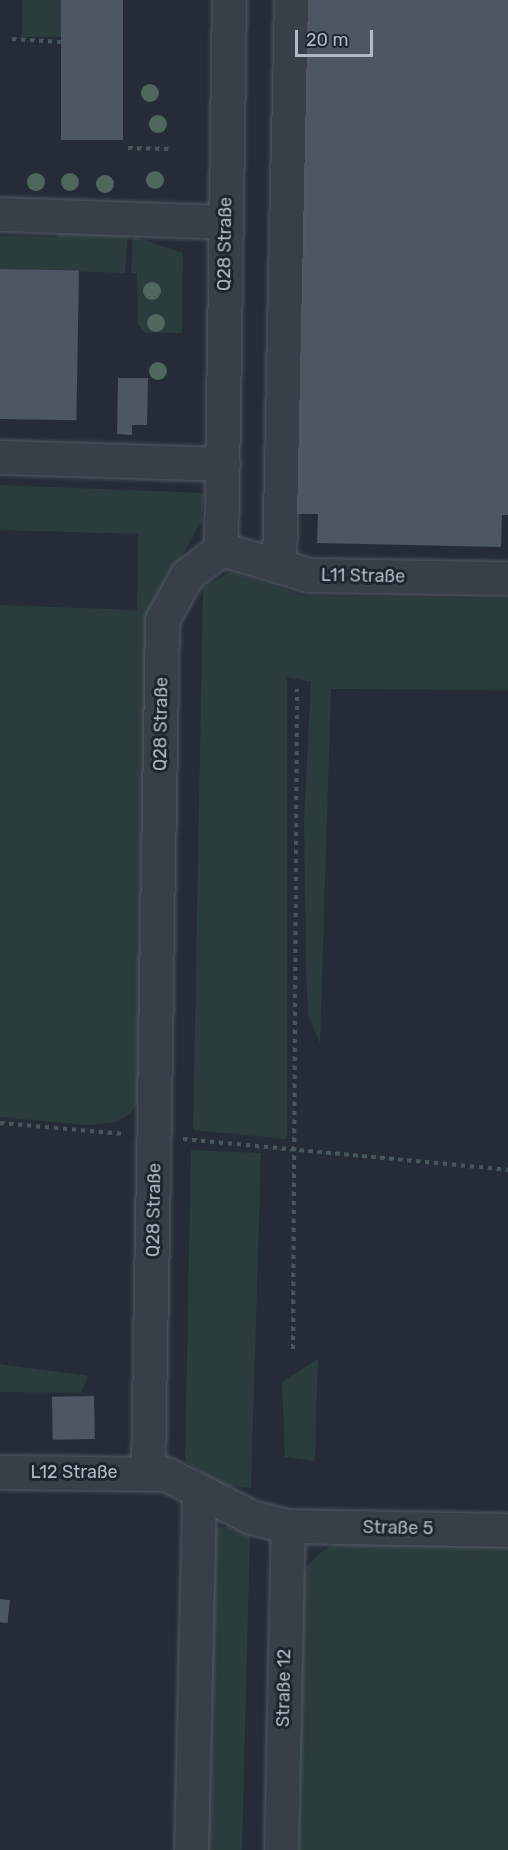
<!DOCTYPE html>
<meta charset="utf-8">
<style>
body{margin:0}
#map{position:relative;width:508px;height:1850px;overflow:hidden;background:#252c37;font-family:Rubik,sans-serif}
div>[style]{position:absolute}
.green>*{inset:0;background:#2b3c3d;transform-origin:0 0}
.building>*{inset:0;background:#4d5763;transform-origin:0 0}
.path>*{height:4px;margin-top:-2px;transform-origin:0;background:repeating-linear-gradient(90deg,#48575a 0 4.5px,transparent 0 9px)}
.roads{filter:drop-shadow(0 0 2px #535963) drop-shadow(0 0 2px #535963)}
.minor>*{height:33px;margin:-16.5px;padding:0 16.5px;transform-origin:16.5px;border-radius:16.5px;background:#383f48}
.trees>*{width:18px;height:18px;margin:-9px;border-radius:50%;background:#50675e}
span{translate:-50% -50%;white-space:nowrap;text-align:center;line-height:1.15;-webkit-text-stroke:6px #1d242d;paint-order:stroke}
.street-label{font-size:18px;color:#b3b9c4}
.scale{position:absolute;left:295px;top:30px;width:78px;height:27px;box-sizing:border-box;border:3px solid #b3b9c4;border-top:0;padding-left:8px;font-size:18px;line-height:21px;white-space:nowrap;color:#b3b9c4;-webkit-text-stroke:4px #1d242d;paint-order:stroke}
</style>
<div id="map">
<div class="green">
<div style="left:22px;top:0;width:39px;height:37px"></div>
<div style="clip-path:polygon(58px 228px,128px 234px,125px 273px,0 269px,0 236px,57px 237px)"></div>
<div style="clip-path:polygon(133px 236px,183px 253px,182px 333px,145px 333px,138px 324px,137px 273px,131px 273px)"></div>
<div style="clip-path:polygon(0 485px,204px 493px,202px 520px,148px 617px,142px 1096px,130px 1114px,117px 1122px,88px 1125px,0 1117px,0 605px,137px 610px,138px 534px,0 530px)"></div>
<div style="clip-path:polygon(230px 572px,305px 596px,508px 599px,508px 690px,331px 689px,320px 1043px,308px 1015px,306px 969px,304px 820px,311px 682px,287px 677px,287px 1139px,193px 1130px,203px 588px)"></div>
<div style="clip-path:polygon(191px 1150px,261px 1153px,251px 1488px,222px 1485px,185px 1461px)"></div>
<div style="clip-path:polygon(318px 1359px,315px 1461px,285px 1457px,282px 1382px)"></div>
<div style="clip-path:polygon(0 1364px,88px 1376px,81px 1393px,0 1392px)"></div>
<div style="clip-path:polygon(232px 1526px,250px 1531px,242px 1850px,200px 1850px,208px 1543px,217px 1528px)"></div>
<div style="clip-path:polygon(354px 1539px,508px 1541px,508px 1850px,297px 1850px,299px 1586px,307px 1566px,320px 1553px,334px 1544px)"></div>
</div>
<div class="building">
<div style="left:61px;top:0;width:62px;height:140px"></div>
<div style="clip-path:polygon(300px 0,508px 0,508px 515px,502px 515px,501px 547px,317px 543px,318px 514px,290px 514px)"></div>
<div style="left:0;top:269px;width:79px;height:150px;rotate:1deg"></div>
<div style="clip-path:polygon(118px 378px,148px 378px,147px 425px,132px 425px,132px 435px,117px 434px)"></div>
<div style="left:94px;top:1396px;width:43px;height:42px;rotate:89deg"></div>
<div style="left:0;top:1599px;width:10px;height:23px;rotate:6deg"></div>
</div>
<div class="path">
<div style="left:12px;top:39px;width:49px;rotate:3.5deg"></div>
<div style="left:128px;top:148px;width:42px;rotate:1.4deg"></div>
<div style="left:0;top:1123px;width:125px;rotate:5deg"></div>
<div style="left:183px;top:1139px;width:326px;rotate:5.4deg"></div>
<div style="left:293px;top:1349px;width:660px;rotate:-89.65deg"></div>
</div>
<div class="roads">
<div class="minor">
<div style="left:0;top:214px;width:225px;rotate:2deg"></div>
<div style="left:0;top:457px;width:223px;rotate:1.8deg"></div>
<div style="left:221px;top:549px;width:549px;rotate:-89.17deg"></div>
<div style="left:221px;top:549px;width:92px;rotate:16.5deg"></div>
<div style="left:309px;top:575px;width:199px;rotate:0.9deg"></div>
<div style="left:279px;top:566px;width:566px;rotate:-88.79deg"></div>
<div style="left:0;top:1472px;width:166px;rotate:0.7deg"></div>
<div style="left:166px;top:1474px;width:95px;rotate:26.8deg"></div>
<div style="left:251px;top:1517px;width:38px;rotate:14deg"></div>
<div style="left:288px;top:1526px;width:220px;rotate:1deg"></div>
<div style="left:148px;top:1472px;width:852px;rotate:-89.06deg"></div>
<div style="left:162px;top:620px;width:51px;rotate:-60.9deg"></div>
<div style="left:187px;top:575px;width:43px;rotate:-37.4deg"></div>
<div style="left:191px;top:1850px;width:358px;rotate:-88.7deg"></div>
<div style="left:281px;top:1850px;width:324px;rotate:-88.8deg"></div>
</div>
</div>
<div class="trees">
<div style="left:150px;top:93px"></div>
<div style="left:158px;top:124px"></div>
<div style="left:155px;top:180px"></div>
<div style="left:36px;top:182px"></div>
<div style="left:70px;top:182px"></div>
<div style="left:105px;top:184px"></div>
<div style="left:152px;top:291px"></div>
<div style="left:156px;top:323px"></div>
<div style="left:158px;top:371px"></div>
</div>
<div class="street-label">
<span style="left:225px;top:244px;rotate:-89deg">Q28 Straße</span>
<span style="left:363px;top:576px;rotate:1deg">L11 Straße</span>
<span style="left:161px;top:724px;rotate:-89deg">Q28 Straße</span>
<span style="left:154px;top:1210px;rotate:-89deg">Q28 Straße</span>
<span style="left:74px;top:1472px">L12 Straße</span>
<span style="left:398px;top:1528px;rotate:1deg">Straße 5</span>
<span style="left:284px;top:1688px;rotate:-89deg">Straße 12</span>
</div>
<div class="scale">20 m</div>
</div>
